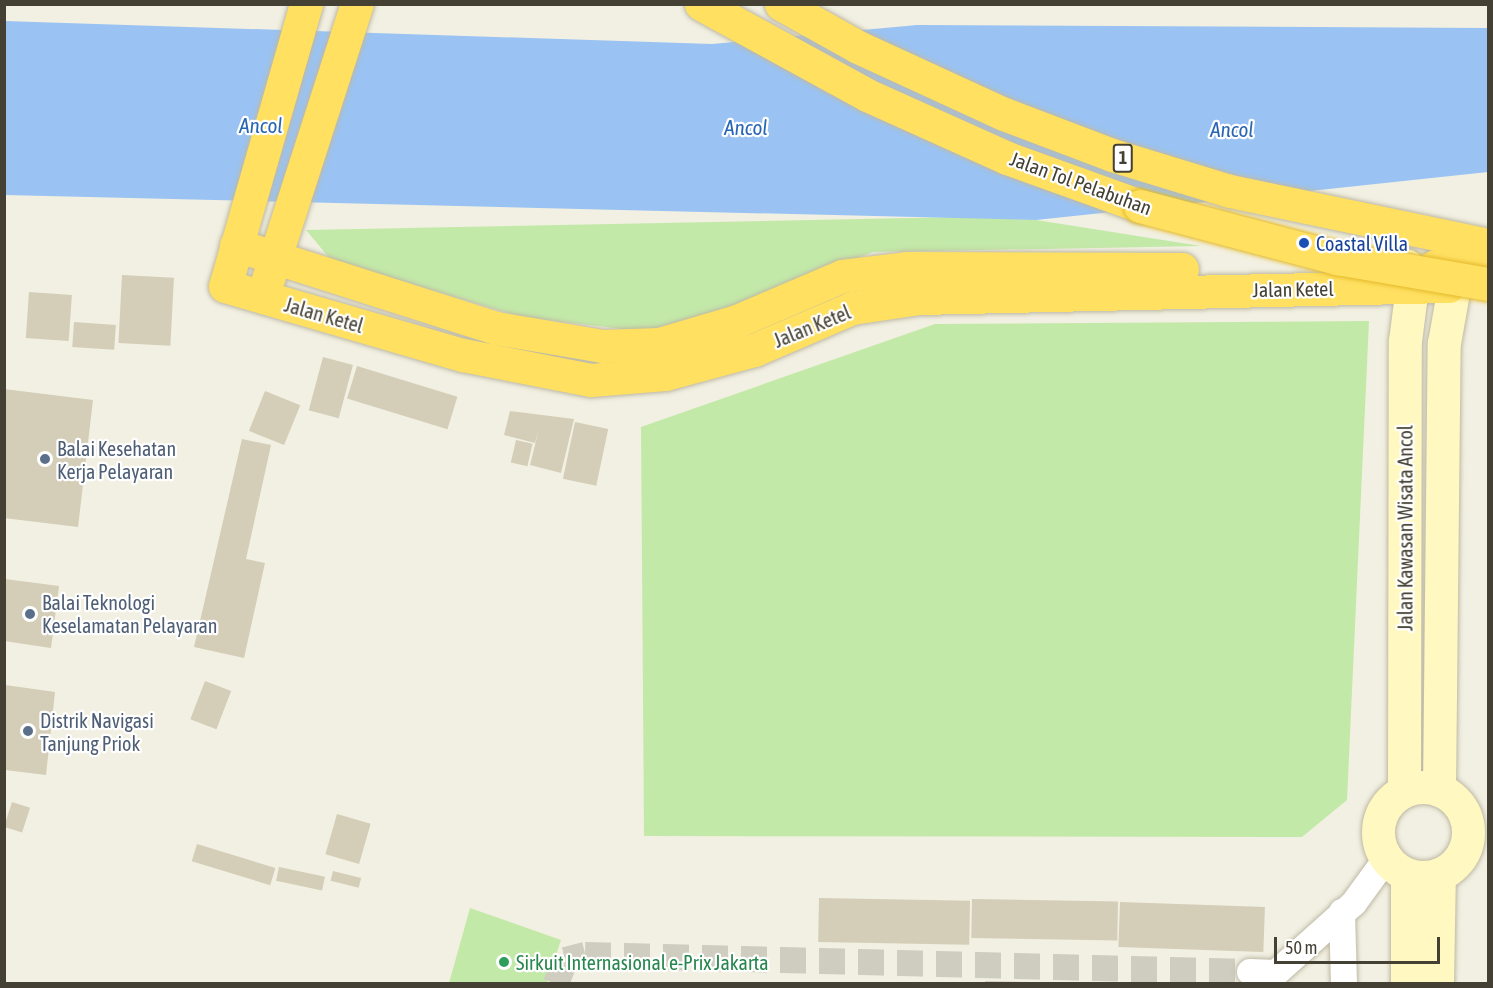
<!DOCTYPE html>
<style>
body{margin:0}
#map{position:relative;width:1493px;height:988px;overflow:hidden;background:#f2f0e2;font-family:"Asap Condensed",sans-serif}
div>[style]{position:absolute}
.green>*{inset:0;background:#c3e9a8}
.water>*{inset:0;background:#9ac3f3}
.building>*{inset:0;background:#d4cdb7;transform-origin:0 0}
.street-tunnel>*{height:26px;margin-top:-13px;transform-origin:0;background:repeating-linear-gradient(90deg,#cfcdbf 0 26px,transparent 0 39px)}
.roads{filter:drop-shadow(0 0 2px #beb9a5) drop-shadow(0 0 2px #beb9a5)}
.street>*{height:26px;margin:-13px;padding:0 13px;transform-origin:13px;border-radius:13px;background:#fff}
.secondary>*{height:33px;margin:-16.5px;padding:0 16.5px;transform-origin:16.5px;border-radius:16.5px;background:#fff8c0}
.secondary>.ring{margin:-16.5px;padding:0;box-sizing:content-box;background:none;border:33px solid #fff8c0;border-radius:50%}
.highway>*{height:33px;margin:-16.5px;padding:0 16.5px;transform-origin:16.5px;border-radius:16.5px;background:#ffe061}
.bridges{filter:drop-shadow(0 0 2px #e4ba2a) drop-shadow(0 0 2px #e4ba2a)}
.highway-bridge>*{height:33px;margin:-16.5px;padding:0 16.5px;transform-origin:16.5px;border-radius:16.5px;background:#ffe061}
.dots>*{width:16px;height:16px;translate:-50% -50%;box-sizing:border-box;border:3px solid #fff;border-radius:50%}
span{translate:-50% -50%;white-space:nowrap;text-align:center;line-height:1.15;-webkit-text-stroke:4.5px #fff;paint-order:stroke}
.shield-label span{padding:2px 4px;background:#fff;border:2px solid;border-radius:4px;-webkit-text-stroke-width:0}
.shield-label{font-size:18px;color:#444033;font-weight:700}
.street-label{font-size:20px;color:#444033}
.transit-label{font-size:20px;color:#164399}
.left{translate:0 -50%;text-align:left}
.service-label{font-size:20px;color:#4e5e75}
.leisure-label{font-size:20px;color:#27864d}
.water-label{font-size:21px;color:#2865b4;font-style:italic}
.frame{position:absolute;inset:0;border:6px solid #444033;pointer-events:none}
.scale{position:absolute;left:1274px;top:937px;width:166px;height:27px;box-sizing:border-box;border:3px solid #444033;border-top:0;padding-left:8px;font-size:18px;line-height:21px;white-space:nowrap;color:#444033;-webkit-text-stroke:4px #fff;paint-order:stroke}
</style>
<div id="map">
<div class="green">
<div style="clip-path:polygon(959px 217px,1036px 220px,1201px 246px,873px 252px,733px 308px,648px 332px,522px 317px,331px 260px,306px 230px)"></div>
<div style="clip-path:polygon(1369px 321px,1347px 800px,1302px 837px,644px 836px,641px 427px,935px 324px)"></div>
<div style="clip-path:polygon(470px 908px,561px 940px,547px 983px,449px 983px)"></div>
</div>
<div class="water">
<div style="clip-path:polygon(5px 21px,712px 44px,917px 25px,1488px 28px,1488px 172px,1036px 220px,5px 195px)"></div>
</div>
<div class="building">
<div style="left:122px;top:275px;width:52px;height:68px;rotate:3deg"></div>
<div style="left:29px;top:292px;width:43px;height:46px;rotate:4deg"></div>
<div style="left:74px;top:322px;width:42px;height:25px;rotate:4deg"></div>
<div style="left:323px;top:357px;width:31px;height:55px;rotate:15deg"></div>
<div style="left:357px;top:366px;width:105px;height:34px;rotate:17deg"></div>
<div style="clip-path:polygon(4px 389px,93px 400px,78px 527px,4px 518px)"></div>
<div style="left:265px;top:391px;width:38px;height:43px;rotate:22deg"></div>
<div style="clip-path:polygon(510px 411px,574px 419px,561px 473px,530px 465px,539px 429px,535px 443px,504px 435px)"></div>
<div style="left:575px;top:422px;width:34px;height:58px;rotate:12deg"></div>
<div style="clip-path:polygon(242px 439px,271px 445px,246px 559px,265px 563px,244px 658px,194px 647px)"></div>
<div style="left:516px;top:440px;width:17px;height:23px;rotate:13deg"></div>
<div style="clip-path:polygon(5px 579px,59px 586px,51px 648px,4px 641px)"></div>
<div style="left:205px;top:681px;width:28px;height:41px;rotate:21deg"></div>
<div style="clip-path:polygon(5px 685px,55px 692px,46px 775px,5px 770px)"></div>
<div style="left:12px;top:802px;width:19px;height:26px;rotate:18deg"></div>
<div style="left:337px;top:814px;width:35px;height:42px;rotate:16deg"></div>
<div style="left:197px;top:844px;width:82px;height:18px;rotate:17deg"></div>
<div style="left:279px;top:867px;width:47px;height:14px;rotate:12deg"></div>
<div style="left:333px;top:871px;width:29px;height:10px;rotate:14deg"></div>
<div style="left:819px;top:898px;width:151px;height:44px;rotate:1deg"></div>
<div style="left:972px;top:899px;width:146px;height:39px;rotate:1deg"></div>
<div style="left:1120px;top:902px;width:145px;height:45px;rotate:2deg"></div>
<div style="clip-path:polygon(985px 981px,1032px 982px,1032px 984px,985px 984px)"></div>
</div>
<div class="street-tunnel">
<div style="left:556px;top:984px;width:26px;rotate:-69deg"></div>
<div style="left:565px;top:960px;width:21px;rotate:-14deg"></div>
<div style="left:585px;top:955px;width:665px;rotate:1.46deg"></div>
</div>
<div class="roads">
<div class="street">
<div style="left:1342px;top:912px;width:72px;rotate:88.4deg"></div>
<div style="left:1250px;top:972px;width:26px;rotate:2deg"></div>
<div style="left:1276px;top:973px;width:105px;rotate:-41.9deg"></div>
<div style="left:1354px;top:903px;width:54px;rotate:-54deg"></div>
</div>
<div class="secondary">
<div class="ring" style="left:1378px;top:787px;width:57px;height:57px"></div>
<div style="left:1439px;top:790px;width:447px;rotate:-89.4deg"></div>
<div style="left:1444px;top:343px;width:58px;rotate:-80deg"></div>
<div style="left:1454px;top:286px;width:21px;rotate:-104deg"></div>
<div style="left:1404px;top:791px;width:450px;rotate:-89.9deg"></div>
<div style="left:1405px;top:341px;width:55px;rotate:-82.7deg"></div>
<div style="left:1412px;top:286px;width:21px;rotate:-104deg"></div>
<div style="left:1407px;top:875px;width:109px;rotate:90deg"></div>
<div style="left:1437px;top:984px;width:110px;rotate:-89deg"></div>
</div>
<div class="highway">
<div style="left:306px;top:4px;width:293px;rotate:106deg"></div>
<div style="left:225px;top:286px;width:248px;rotate:16.2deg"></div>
<div style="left:463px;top:355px;width:130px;rotate:11.1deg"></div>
<div style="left:591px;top:380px;width:74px;rotate:-4.6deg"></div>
<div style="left:665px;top:374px;width:92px;rotate:-15.1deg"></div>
<div style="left:754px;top:350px;width:107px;rotate:-23.2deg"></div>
<div style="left:852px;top:308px;width:68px;rotate:-8.5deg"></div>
<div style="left:919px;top:298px;width:530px;rotate:-1.3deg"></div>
<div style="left:701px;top:4px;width:189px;rotate:28.7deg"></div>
<div style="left:867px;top:95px;width:154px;rotate:24.2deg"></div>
<div style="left:1007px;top:158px;width:141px;rotate:19.8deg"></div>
<div style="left:781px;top:4px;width:88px;rotate:29.2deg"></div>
<div style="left:858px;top:47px;width:161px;rotate:24.7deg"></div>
<div style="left:1004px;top:114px;width:116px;rotate:20.8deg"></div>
<div style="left:1112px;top:155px;width:123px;rotate:17deg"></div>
<div style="left:1230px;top:191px;width:264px;rotate:11.8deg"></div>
<div style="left:236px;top:245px;width:273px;rotate:17.7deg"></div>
<div style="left:496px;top:328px;width:108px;rotate:9.6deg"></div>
<div style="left:602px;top:346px;width:57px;rotate:-2deg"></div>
<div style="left:659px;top:344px;width:81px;rotate:-16.4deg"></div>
<div style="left:737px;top:321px;width:114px;rotate:-23.2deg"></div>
<div style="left:842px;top:276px;width:65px;rotate:-7deg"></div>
<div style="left:907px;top:268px;width:275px;rotate:0.2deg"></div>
<div style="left:1435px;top:266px;width:53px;rotate:-1.1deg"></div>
<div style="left:268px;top:279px;width:289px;rotate:-72.1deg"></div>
</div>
</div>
<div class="bridges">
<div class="highway-bridge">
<div style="left:1140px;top:206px;width:204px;rotate:14.8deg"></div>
<div style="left:1337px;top:258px;width:153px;rotate:9.8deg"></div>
</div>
</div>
<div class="dots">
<div style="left:1304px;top:243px;background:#1a4fb4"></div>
<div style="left:45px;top:459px;background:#5c6f8a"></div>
<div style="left:30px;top:614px;background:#5c6f8a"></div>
<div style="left:28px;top:731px;background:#5c6f8a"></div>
<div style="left:504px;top:962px;background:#2e9e5b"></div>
</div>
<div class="shield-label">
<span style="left:1123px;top:158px">1</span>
</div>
<div class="street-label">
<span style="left:1081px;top:183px;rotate:20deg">Jalan Tol Pelabuhan</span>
<span style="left:1293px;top:289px;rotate:-1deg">Jalan Ketel</span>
<span style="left:324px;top:315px;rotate:16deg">Jalan Ketel</span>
<span style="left:812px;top:326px;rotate:-22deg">Jalan Ketel</span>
<span style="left:1405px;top:528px;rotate:-90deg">Jalan Kawasan Wisata Ancol</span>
</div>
<div class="transit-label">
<span class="left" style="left:1316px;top:243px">Coastal Villa</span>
</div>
<div class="service-label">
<span class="left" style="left:57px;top:460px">Balai Kesehatan<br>Kerja Pelayaran</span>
<span class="left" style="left:42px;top:614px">Balai Teknologi<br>Keselamatan Pelayaran</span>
<span class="left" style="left:40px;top:732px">Distrik Navigasi<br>Tanjung Priok</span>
</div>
<div class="leisure-label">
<span class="left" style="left:516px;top:962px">Sirkuit Internasional e-Prix Jakarta</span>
</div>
<div class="water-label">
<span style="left:261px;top:125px">Ancol</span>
<span style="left:746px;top:127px">Ancol</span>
<span style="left:1232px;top:129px">Ancol</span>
</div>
<div class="frame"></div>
<div class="scale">50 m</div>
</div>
